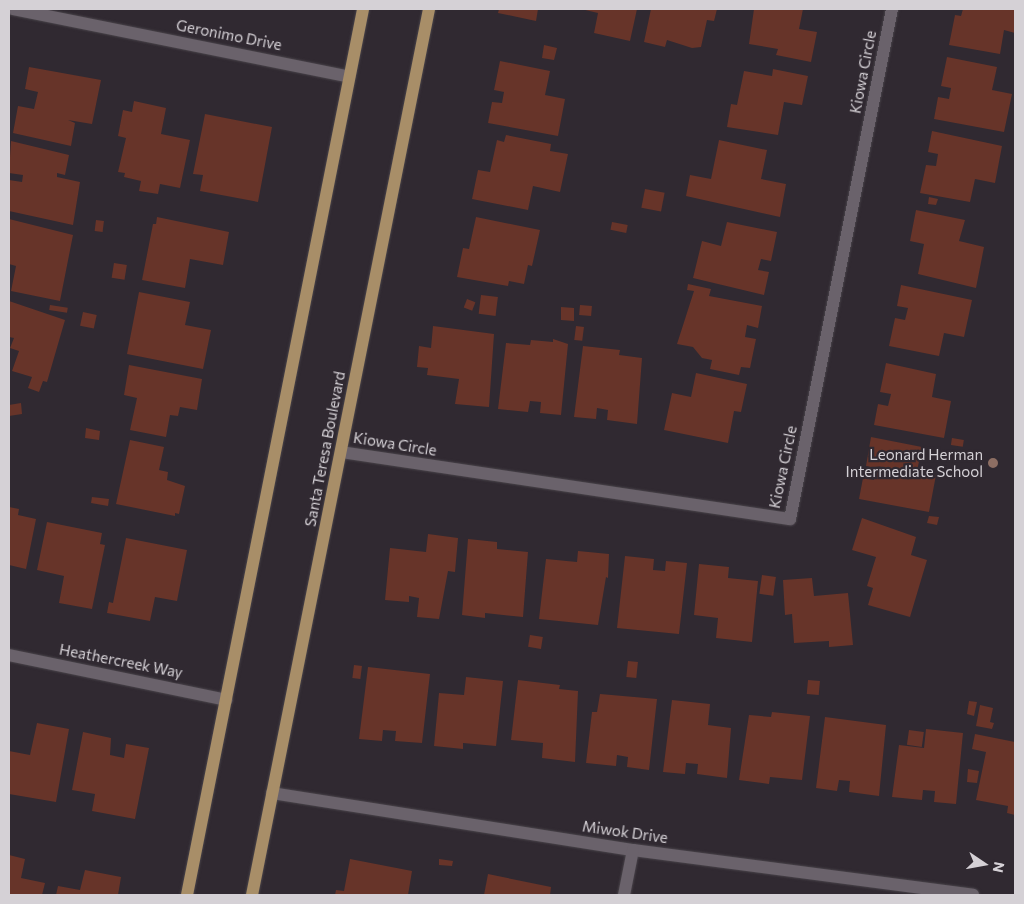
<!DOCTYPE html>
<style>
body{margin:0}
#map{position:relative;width:1024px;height:904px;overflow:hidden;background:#302931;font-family:Commissioner,sans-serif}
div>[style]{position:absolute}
.building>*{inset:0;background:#673429;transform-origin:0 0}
.roads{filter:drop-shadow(0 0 1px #49444a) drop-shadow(0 0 1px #49444a)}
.minor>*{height:12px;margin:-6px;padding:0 6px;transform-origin:6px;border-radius:6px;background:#6a626b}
.major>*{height:12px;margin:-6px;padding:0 6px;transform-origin:6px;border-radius:6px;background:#a88e68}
.dots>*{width:14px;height:14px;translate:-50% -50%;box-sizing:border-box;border:2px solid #302931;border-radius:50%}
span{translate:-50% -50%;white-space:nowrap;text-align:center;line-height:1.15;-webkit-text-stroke:4.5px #302931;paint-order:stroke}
.street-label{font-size:15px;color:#d5d1d6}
.poi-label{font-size:15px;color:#d5d1d6}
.right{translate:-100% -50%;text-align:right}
.frame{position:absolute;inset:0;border:10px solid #d5d1d6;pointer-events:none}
.north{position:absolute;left:959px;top:839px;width:50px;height:50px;-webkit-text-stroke:4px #302931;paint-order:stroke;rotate:102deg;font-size:14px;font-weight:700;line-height:20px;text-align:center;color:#d5d1d6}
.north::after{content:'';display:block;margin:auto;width:18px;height:22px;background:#d5d1d6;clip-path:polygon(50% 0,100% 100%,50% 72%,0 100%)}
</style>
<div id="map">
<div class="building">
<div style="clip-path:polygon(499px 9px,538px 9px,536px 21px,498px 13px)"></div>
<div style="clip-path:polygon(581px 9px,637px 9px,630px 41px,594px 33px,598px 13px)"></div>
<div style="clip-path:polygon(651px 9px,717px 9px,714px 21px,707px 20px,701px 47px,692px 48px,667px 40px,665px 47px,644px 42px)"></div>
<div style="clip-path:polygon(754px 9px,803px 9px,799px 29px,817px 32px,811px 62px,776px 55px,778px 49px,749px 44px)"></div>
<div style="clip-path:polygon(963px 9px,1015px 9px,1015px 33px,1004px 30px,1000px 54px,949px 45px,955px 15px,961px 16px)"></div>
<div style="clip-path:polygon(544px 45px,557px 48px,554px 60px,542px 58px)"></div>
<div style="clip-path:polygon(947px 57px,997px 67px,992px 90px,1012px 94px,1004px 132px,934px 119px,938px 97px,949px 99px,951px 88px,941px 86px)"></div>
<div style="clip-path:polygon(500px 61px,550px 71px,545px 95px,565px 99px,558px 136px,488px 123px,492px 102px,502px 103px,504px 92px,494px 90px)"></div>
<div style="clip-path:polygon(29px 67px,101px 80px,92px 124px,68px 120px,75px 123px,71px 146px,13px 133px,18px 106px,34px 109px,38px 92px,25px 89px)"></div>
<div style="clip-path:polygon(773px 69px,808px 76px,802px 105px,784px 102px,778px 135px,727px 127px,731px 104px,737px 105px,744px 71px,772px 76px)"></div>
<div style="clip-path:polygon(134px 101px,166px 108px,161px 134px,190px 140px,180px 188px,160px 184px,158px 194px,139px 191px,141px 181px,124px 177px,125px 173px,118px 172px,126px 138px,118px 136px,123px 110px,132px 112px)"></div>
<div style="clip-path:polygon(205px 114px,272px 127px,258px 202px,200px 191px,203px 175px,193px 174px)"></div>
<div style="clip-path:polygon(932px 131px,1002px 146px,995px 183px,975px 179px,970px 202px,920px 193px,926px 165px,936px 166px,938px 154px,928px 152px)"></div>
<div style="clip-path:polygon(506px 135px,551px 144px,550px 151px,568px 154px,560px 192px,533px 186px,528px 210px,472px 199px,478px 170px,490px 172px,497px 140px,504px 142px)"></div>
<div style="clip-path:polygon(719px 140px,767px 150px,761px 179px,786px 184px,780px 217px,686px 196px,690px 175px,711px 179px)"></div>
<div style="clip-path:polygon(11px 141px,69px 155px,65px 175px,57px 173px,57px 177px,80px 182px,73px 225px,9px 211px,9px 180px,22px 182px,23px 175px,9px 173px)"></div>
<div style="left:645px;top:189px;width:20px;height:19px;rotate:11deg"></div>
<div style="clip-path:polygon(929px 197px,938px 199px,936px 205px,928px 204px)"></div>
<div style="clip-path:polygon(916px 210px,965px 220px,959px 241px,984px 247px,976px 288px,918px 274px,924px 244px,910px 241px)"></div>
<div style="clip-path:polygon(157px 217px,229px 232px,223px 265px,190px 259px,185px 288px,142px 280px,153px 224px,156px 224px)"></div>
<div style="clip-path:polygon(476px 217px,540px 230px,532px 266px,528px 265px,524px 284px,509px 281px,508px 286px,457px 277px,463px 248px,469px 249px)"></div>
<div style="clip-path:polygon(9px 219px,73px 235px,60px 301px,11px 291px,16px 266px,9px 264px)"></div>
<div style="left:96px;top:220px;width:8px;height:11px;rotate:7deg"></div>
<div style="left:612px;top:222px;width:16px;height:8px;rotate:11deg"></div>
<div style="clip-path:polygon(727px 222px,777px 232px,771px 261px,761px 259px,758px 270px,769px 272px,764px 295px,693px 278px,702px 241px,721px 246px)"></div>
<div style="left:114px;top:263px;width:13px;height:15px;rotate:9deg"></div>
<div style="clip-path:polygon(688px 284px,711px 289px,709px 296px,762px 306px,758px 328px,747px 325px,745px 337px,756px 339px,750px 368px,741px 367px,739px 375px,710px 369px,712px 360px,702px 358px,693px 347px,677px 344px,694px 291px,687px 290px)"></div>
<div style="clip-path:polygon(901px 285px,972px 300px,964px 337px,944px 333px,939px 356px,889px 346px,895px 318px,905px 320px,908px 308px,897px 306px)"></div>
<div style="clip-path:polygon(139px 292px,190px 302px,185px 325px,211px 330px,203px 369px,127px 354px)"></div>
<div style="left:481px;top:295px;width:17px;height:19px;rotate:7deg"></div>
<div style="left:467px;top:299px;width:9px;height:9px;rotate:21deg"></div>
<div style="clip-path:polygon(9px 301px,65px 320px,47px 382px,43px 381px,39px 392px,28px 388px,32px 377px,12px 371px,19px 351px,10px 348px,14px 338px,9px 337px)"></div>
<div style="left:50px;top:305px;width:18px;height:5px;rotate:9deg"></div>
<div style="left:580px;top:305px;width:12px;height:10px;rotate:5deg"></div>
<div style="clip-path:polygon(561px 307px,574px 308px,574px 321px,561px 320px)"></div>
<div style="left:83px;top:312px;width:14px;height:14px;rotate:12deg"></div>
<div style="clip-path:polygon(433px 326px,494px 334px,489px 407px,455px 404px,459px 379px,427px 375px,428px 368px,417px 367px,419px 346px,431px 348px)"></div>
<div style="left:576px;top:326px;width:8px;height:14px;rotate:7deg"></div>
<div style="clip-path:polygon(553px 339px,568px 344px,561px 415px,540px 413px,541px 402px,530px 401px,528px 412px,498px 409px,506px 343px,530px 345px,531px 340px,553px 342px)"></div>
<div style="clip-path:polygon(583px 346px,620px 350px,619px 355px,642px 358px,637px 424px,607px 420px,608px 410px,597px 408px,596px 419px,574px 417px)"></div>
<div style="clip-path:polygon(886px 363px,936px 374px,932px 397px,951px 401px,944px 438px,874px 425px,878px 404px,888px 406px,891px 394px,880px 392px)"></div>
<div style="clip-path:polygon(129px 365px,202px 379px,197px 410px,180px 407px,178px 416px,170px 415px,166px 437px,130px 430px,137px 398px,124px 395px)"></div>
<div style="clip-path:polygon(696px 373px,747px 384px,741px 412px,734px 411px,728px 443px,664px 430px,672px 393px,691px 397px)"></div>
<div style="clip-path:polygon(21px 403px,22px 414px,9px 416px,9px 405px)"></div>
<div style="clip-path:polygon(86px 428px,100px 431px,99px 440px,85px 438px)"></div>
<div style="clip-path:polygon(871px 437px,922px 447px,917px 471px,936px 475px,929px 512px,859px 499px,863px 478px,874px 480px,876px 468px,866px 466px)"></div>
<div style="left:952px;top:438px;width:12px;height:7px;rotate:9deg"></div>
<div style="clip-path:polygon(130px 440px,164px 447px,159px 470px,168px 472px,167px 480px,185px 486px,179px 514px,175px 513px,175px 516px,116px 504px)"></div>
<div style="clip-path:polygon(92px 497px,109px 499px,108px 506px,91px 503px)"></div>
<div style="clip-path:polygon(9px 507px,19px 509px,18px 515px,36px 519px,26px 569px,9px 565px)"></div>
<div style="clip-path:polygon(929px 516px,939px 517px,937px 525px,927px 523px)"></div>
<div style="clip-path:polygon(862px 518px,916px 537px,911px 555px,927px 560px,910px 617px,868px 605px,873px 588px,867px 586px,876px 557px,852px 550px)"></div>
<div style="clip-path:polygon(47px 522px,102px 533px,100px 544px,105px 545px,92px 609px,59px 603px,64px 576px,37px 570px)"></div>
<div style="clip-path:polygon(428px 534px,458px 538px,455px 572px,448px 571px,439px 619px,417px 617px,419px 598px,409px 596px,409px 602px,385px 600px,390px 548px,426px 552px)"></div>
<div style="clip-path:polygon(126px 538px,187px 550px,177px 601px,155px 597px,150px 621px,107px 613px,109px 602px,113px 603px)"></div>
<div style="clip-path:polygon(468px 539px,497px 542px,497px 549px,528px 552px,523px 617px,485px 613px,485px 618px,462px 615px)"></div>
<div style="clip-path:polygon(578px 551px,609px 554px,608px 578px,606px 577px,598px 625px,539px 619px,546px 559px,577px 562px)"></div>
<div style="clip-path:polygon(625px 556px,654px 559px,653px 570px,665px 571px,666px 561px,687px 563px,679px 634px,617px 628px)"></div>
<div style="clip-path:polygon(699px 564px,729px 567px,728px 578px,758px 581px,752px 642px,716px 638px,718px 618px,694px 615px)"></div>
<div style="left:762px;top:575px;width:14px;height:19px;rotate:8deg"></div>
<div style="clip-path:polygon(812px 578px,814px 596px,848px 593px,853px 645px,829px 647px,829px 641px,794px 643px,792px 614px,785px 615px,783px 580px)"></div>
<div style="left:530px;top:635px;width:13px;height:12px;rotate:9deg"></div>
<div style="left:628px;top:661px;width:10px;height:16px;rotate:6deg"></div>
<div style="left:354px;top:665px;width:8px;height:13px;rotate:7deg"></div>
<div style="clip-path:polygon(368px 667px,430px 674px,422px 743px,395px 741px,396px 731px,383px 730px,382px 741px,359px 739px)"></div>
<div style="clip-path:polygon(466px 677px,503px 681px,496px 746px,463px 743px,463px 749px,434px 746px,439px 693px,464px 695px)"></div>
<div style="clip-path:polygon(518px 680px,560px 685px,559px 689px,578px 691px,575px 762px,542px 758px,543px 743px,511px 740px)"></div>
<div style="left:808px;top:680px;width:12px;height:14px;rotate:5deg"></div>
<div style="clip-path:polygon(600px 694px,657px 699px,649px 770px,627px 767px,628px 757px,617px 755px,616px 766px,586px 763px,592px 712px,597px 712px)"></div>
<div style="clip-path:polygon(672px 700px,710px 704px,708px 725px,731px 728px,727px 778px,697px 774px,698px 764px,686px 763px,685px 774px,663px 772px)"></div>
<div style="clip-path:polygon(969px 701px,977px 702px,974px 716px,967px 714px)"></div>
<div style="clip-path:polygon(980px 705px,993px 708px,990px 722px,994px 723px,992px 729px,976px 726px)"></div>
<div style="clip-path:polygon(772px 712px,810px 716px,802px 780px,770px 777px,769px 784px,739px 780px,749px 715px,771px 717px)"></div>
<div style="clip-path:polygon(825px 717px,886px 725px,879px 796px,849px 792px,850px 781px,839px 780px,837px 791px,816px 788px)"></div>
<div style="clip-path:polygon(37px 723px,69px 729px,56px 802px,9px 794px,9px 751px,30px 755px)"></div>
<div style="clip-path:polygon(926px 729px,963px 733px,956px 804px,934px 802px,935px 791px,923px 790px,922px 800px,892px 797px,899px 745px,924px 748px)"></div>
<div style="left:909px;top:730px;width:15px;height:15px;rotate:8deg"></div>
<div style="clip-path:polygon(83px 732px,111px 738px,110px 755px,124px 758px,126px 744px,149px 748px,135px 819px,92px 811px,95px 794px,72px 790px)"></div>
<div style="clip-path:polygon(975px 734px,1015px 742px,1015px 815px,1007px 813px,1008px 806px,976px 800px,986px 752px,972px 749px)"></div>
<div style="clip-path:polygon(968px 769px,979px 771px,977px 783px,967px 782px)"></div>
<div style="clip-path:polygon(9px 855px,25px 859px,21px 878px,45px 883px,42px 895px,9px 895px)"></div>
<div style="clip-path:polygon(350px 859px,412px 871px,408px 895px,335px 895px,336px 890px,344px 891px)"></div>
<div style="clip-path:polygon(439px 859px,453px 861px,452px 866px,439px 865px)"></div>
<div style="clip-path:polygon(85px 870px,121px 877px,118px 895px,56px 895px,58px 886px,80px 890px)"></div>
<div style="clip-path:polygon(488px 874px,551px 887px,550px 895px,484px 895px)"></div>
</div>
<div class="roads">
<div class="minor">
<div style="left:13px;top:9px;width:343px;rotate:11.4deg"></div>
<div style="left:341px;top:452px;width:454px;rotate:8.5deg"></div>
<div style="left:790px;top:519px;width:520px;rotate:-78.69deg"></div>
<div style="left:9px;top:655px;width:222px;rotate:11.7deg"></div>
<div style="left:272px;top:793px;width:365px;rotate:9deg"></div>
<div style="left:633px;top:850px;width:343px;rotate:7.5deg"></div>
<div style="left:624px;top:895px;width:46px;rotate:-78.7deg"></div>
</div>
<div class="major">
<div style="left:187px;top:895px;width:903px;rotate:-78.76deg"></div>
<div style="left:252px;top:895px;width:904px;rotate:-78.7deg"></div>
</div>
</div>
<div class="dots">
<div style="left:993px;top:463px;background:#8d6e63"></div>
</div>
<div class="street-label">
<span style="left:229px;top:35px;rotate:11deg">Geronimo Drive</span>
<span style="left:863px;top:72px;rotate:-79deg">Kiowa Circle</span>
<span style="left:395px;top:444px;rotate:9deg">Kiowa Circle</span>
<span style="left:325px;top:449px;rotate:-79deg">Santa Teresa Boulevard</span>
<span style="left:783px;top:467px;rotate:-78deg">Kiowa Circle</span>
<span style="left:121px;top:661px;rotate:11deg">Heathercreek Way</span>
<span style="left:625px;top:832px;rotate:8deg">Miwok Drive</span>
</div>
<div class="poi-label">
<span class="right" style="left:983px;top:463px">Leonard Herman<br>Intermediate School</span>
</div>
<div class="frame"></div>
<div class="north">N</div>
</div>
